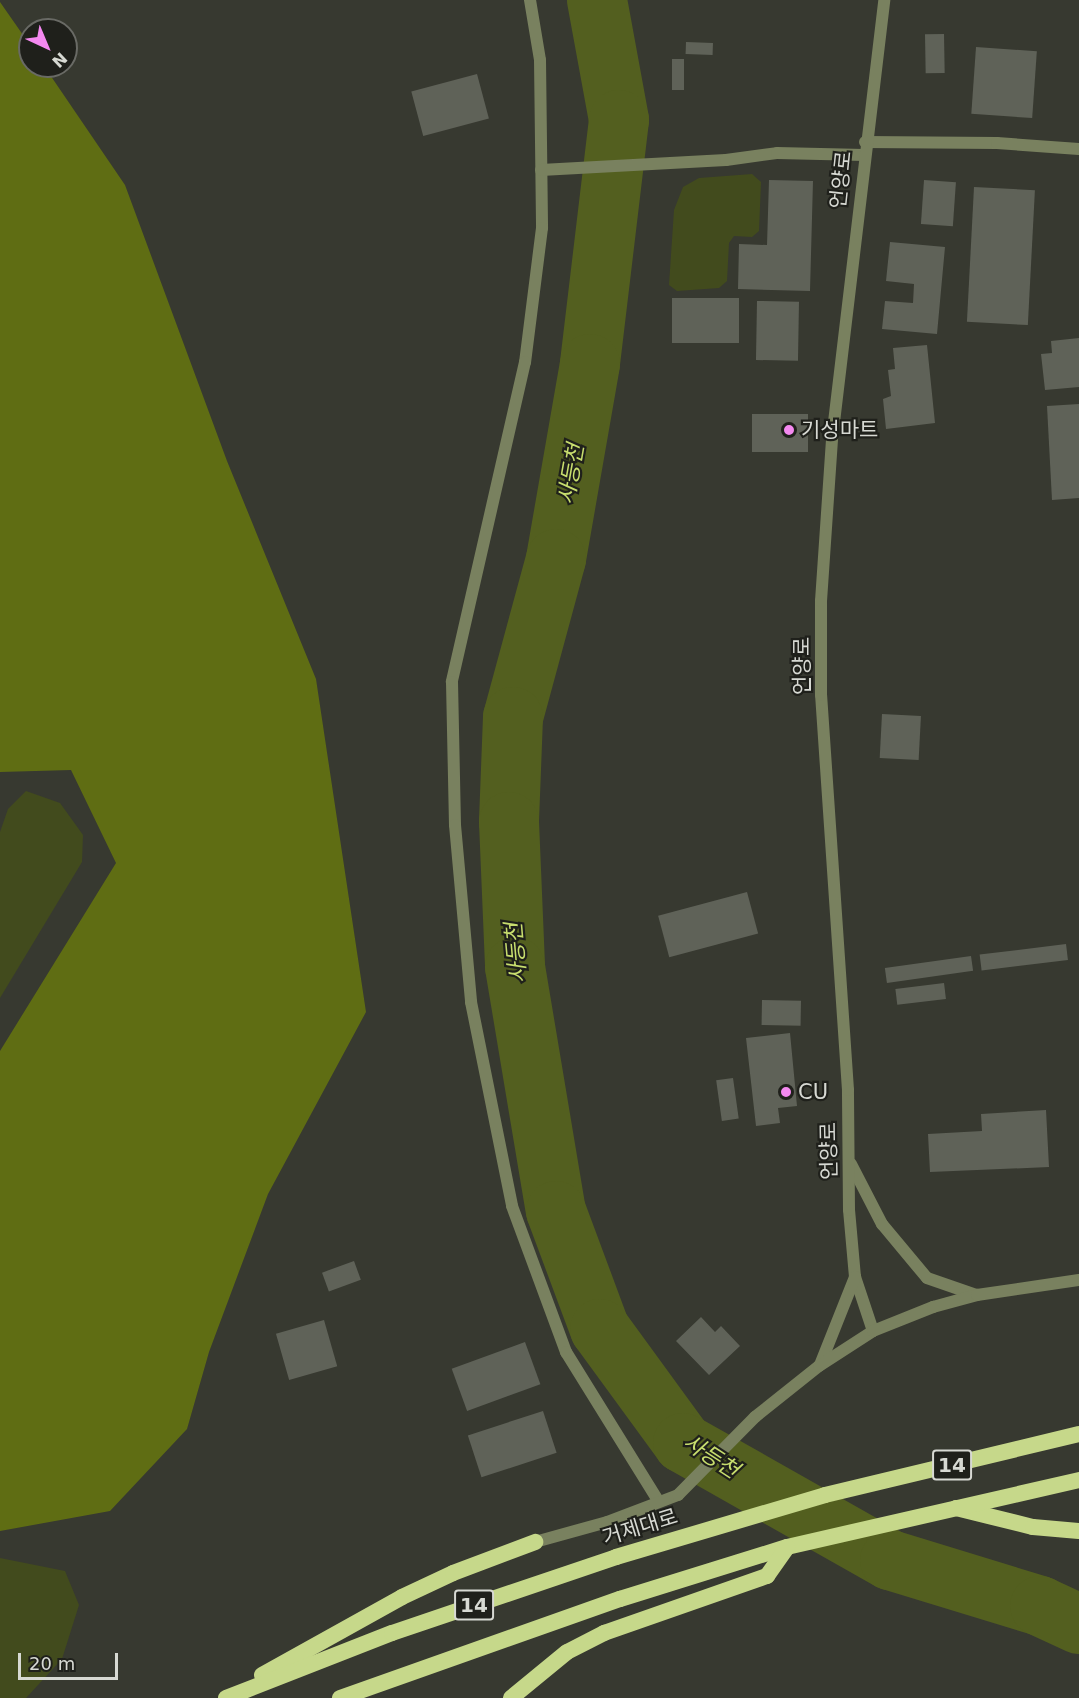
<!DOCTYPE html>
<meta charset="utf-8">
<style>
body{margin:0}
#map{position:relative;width:1079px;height:1698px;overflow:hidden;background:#373930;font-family:"DejaVu Sans","Noto Sans KR",sans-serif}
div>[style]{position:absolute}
.green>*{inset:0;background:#424b1d}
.forest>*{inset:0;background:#5f6d13}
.river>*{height:60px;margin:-30px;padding:0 30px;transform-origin:30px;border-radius:30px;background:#535f1f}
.building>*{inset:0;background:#5f6258;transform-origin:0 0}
.service>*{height:12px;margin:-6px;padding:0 6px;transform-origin:6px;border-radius:6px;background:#79815f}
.minor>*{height:12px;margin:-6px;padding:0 6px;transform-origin:6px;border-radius:6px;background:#79815f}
.tertiary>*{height:12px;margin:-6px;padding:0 6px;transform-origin:6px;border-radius:6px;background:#79815f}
.trunk>*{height:16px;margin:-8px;padding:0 8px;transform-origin:8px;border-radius:8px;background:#c6d88a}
.dots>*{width:16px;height:16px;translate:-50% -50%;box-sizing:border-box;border:3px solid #1f201b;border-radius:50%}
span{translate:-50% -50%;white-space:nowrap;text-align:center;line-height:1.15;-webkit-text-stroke:4.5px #1f201b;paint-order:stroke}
.shield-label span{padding:2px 4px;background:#1f201b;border:2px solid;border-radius:4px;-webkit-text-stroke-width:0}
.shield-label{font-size:20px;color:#d7d9d3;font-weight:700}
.street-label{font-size:21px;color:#d7d9d3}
.poi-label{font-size:21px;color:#d7d9d3}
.left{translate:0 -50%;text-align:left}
.water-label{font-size:22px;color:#c8de6e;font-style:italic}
.north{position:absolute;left:18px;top:18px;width:60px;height:60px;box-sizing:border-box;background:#1f201b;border:2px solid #696a65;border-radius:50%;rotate:136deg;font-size:16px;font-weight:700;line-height:24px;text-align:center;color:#d7d9d3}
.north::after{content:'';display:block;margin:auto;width:21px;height:27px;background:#f489f0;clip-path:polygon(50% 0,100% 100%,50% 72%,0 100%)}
.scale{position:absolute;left:18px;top:1653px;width:100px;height:27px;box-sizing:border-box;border:3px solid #d7d9d3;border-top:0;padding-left:8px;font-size:18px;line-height:21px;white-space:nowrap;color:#d7d9d3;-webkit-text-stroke:4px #1f201b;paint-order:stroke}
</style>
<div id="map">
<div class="green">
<div style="clip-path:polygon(752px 174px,761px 182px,759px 231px,752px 237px,734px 236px,729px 243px,727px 281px,719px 288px,677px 291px,669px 285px,674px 210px,683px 187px,699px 178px)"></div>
<div style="clip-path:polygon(26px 791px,60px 803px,83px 835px,82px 862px,0 998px,0 832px,8px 809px)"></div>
<div style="clip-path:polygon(0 1558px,65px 1571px,79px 1605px,62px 1659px,26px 1698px,0 1698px)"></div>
</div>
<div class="forest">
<div style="clip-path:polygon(0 2px,30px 45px,30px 66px,44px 66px,125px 185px,227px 461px,316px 679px,366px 1012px,268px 1194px,209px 1352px,187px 1429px,110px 1511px,0 1531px,0 1051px,116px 863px,71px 770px,0 772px)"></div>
</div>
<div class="river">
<div style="left:597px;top:0;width:122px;rotate:79.6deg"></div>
<div style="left:619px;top:120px;width:246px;rotate:96.8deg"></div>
<div style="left:590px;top:364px;width:198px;rotate:99.9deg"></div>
<div style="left:556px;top:559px;width:164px;rotate:105.2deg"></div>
<div style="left:513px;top:717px;width:105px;rotate:92.2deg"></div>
<div style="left:509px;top:822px;width:145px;rotate:87.6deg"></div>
<div style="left:515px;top:967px;width:247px;rotate:80.5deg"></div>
<div style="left:556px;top:1211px;width:126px;rotate:69.6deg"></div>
<div style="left:600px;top:1329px;width:141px;rotate:53.9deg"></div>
<div style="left:683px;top:1443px;width:238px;rotate:29.5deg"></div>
<div style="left:890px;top:1560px;width:157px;rotate:17deg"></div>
<div style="left:1040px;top:1606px;width:43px;rotate:24.8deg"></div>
</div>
<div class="building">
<div style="left:944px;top:34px;width:39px;height:19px;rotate:89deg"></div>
<div style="left:686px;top:42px;width:27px;height:12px;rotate:2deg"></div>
<div style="left:976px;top:47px;width:61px;height:67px;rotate:4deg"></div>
<div style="left:672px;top:59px;width:12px;height:31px"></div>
<div style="left:477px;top:74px;width:46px;height:68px;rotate:75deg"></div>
<div style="clip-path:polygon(769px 180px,813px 181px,810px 291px,738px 289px,739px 244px,767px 245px)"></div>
<div style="left:924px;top:180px;width:32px;height:44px;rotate:4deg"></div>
<div style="left:974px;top:187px;width:61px;height:135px;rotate:3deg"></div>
<div style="clip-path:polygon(890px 242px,945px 247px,937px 334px,882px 329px,885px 301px,913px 303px,914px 284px,886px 281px)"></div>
<div style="left:672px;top:298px;width:67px;height:45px"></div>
<div style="left:757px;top:301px;width:42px;height:59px;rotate:1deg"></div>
<div style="clip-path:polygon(1079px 338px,1079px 387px,1045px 390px,1041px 354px,1052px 353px,1051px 341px)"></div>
<div style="clip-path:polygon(927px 345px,935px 423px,886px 429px,883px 399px,891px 396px,888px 370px,895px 369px,893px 348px)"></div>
<div style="clip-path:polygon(1079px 404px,1079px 498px,1052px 500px,1047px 406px)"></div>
<div style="left:752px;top:414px;width:56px;height:38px"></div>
<div style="left:882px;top:714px;width:39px;height:44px;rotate:3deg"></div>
<div style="left:747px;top:892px;width:43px;height:92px;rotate:75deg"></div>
<div style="left:1066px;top:944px;width:16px;height:87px;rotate:83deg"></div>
<div style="left:971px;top:956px;width:15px;height:87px;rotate:82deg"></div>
<div style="left:944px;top:983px;width:16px;height:49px;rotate:83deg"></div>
<div style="left:762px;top:1000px;width:39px;height:25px;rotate:1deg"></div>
<div style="clip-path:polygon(790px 1033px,797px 1106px,778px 1108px,780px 1123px,756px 1126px,746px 1038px)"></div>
<div style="left:733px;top:1078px;width:41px;height:17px;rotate:82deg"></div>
<div style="clip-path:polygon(1046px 1110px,1049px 1167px,930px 1172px,928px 1134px,982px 1131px,981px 1114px)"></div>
<div style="left:354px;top:1261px;width:20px;height:34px;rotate:70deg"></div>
<div style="clip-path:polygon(701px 1317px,715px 1332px,721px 1326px,740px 1346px,709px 1375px,676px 1341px)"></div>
<div style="left:324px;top:1320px;width:48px;height:50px;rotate:74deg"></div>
<div style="left:525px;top:1342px;width:45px;height:78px;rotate:70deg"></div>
<div style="left:543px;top:1411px;width:44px;height:79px;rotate:72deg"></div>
</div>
<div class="service">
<div style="left:530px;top:0;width:61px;rotate:80.5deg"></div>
<div style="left:540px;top:60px;width:168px;rotate:89.3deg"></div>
<div style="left:542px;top:228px;width:135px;rotate:97.2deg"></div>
<div style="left:525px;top:362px;width:328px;rotate:102.9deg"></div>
<div style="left:452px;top:682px;width:143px;rotate:88.8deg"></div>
<div style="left:455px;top:825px;width:178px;rotate:84.8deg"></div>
<div style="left:471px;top:1002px;width:208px;rotate:78.6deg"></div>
<div style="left:512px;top:1206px;width:156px;rotate:69.7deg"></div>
<div style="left:566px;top:1352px;width:176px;rotate:58.2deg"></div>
<div style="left:541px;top:170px;width:185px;rotate:-3.1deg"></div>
<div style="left:726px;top:160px;width:51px;rotate:-7.8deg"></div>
<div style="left:777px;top:153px;width:87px;rotate:1.3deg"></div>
</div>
<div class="minor">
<div style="left:865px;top:142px;width:132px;rotate:0.4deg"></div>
<div style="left:997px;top:143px;width:82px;rotate:4.2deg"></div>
</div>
<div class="tertiary">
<div style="left:851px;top:1164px;width:68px;rotate:62.7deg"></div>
<div style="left:882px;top:1224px;width:70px;rotate:50.2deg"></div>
<div style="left:927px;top:1278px;width:52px;rotate:19.1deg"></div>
<div style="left:873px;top:1331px;width:57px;rotate:-108.4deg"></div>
<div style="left:855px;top:1277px;width:67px;rotate:-95.1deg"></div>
<div style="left:849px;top:1210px;width:120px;rotate:-90.5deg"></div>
<div style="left:848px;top:1090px;width:396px;rotate:-93.9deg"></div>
<div style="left:821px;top:695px;width:94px;rotate:-90deg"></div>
<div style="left:821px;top:601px;width:162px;rotate:-86.1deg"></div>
<div style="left:832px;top:439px;width:442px;rotate:-83.2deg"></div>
<div style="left:820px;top:1365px;width:95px;rotate:-68.3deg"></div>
<div style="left:535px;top:1542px;width:75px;rotate:-15.5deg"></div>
<div style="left:607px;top:1522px;width:76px;rotate:-20.8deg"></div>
<div style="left:678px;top:1495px;width:110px;rotate:-45.4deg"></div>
<div style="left:755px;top:1417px;width:82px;rotate:-38.6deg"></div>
<div style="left:819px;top:1366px;width:64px;rotate:-32.9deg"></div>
<div style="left:873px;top:1331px;width:65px;rotate:-21.8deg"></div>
<div style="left:933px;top:1307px;width:46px;rotate:-15.3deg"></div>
<div style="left:977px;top:1295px;width:103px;rotate:-8.4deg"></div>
</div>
<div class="trunk">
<div style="left:956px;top:1508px;width:79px;rotate:13.9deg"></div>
<div style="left:1033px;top:1527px;width:46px;rotate:5deg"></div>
<div style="left:262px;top:1675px;width:160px;rotate:-29.1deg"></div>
<div style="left:402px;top:1597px;width:56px;rotate:-25.2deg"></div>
<div style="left:453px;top:1573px;width:88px;rotate:-20.7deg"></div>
<div style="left:226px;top:1698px;width:178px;rotate:-21.4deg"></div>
<div style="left:392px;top:1633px;width:237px;rotate:-18.7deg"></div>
<div style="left:616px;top:1557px;width:218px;rotate:-16.5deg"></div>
<div style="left:825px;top:1495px;width:261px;rotate:-13.5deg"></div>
<div style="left:340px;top:1698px;width:297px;rotate:-19.5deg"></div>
<div style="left:620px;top:1599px;width:175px;rotate:-17.3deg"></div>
<div style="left:787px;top:1547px;width:300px;rotate:-12.9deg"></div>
<div style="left:511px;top:1698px;width:72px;rotate:-39.4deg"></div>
<div style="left:567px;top:1652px;width:42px;rotate:-27.2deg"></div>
<div style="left:604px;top:1633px;width:173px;rotate:-19.3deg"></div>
<div style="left:767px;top:1576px;width:35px;rotate:-55deg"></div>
</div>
<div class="dots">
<div style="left:789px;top:430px;background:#f489f0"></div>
<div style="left:786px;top:1092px;background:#f489f0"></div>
</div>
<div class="shield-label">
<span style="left:952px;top:1465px">14</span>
<span style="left:474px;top:1605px">14</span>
</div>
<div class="street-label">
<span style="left:841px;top:180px;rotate:-84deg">언양로</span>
<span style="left:802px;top:666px;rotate:-90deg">언양로</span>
<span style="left:829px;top:1151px;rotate:-91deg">언양로</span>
<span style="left:640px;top:1527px;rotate:-17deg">거제대로</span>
</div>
<div class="poi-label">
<span class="left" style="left:801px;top:430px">기성마트</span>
<span class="left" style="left:798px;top:1092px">CU</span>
</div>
<div class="water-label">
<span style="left:571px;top:474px;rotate:-80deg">사등천</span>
<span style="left:516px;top:953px;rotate:-95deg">사등천</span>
<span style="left:711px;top:1456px;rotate:33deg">사등천</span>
</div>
<div class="north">N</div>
<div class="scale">20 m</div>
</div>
